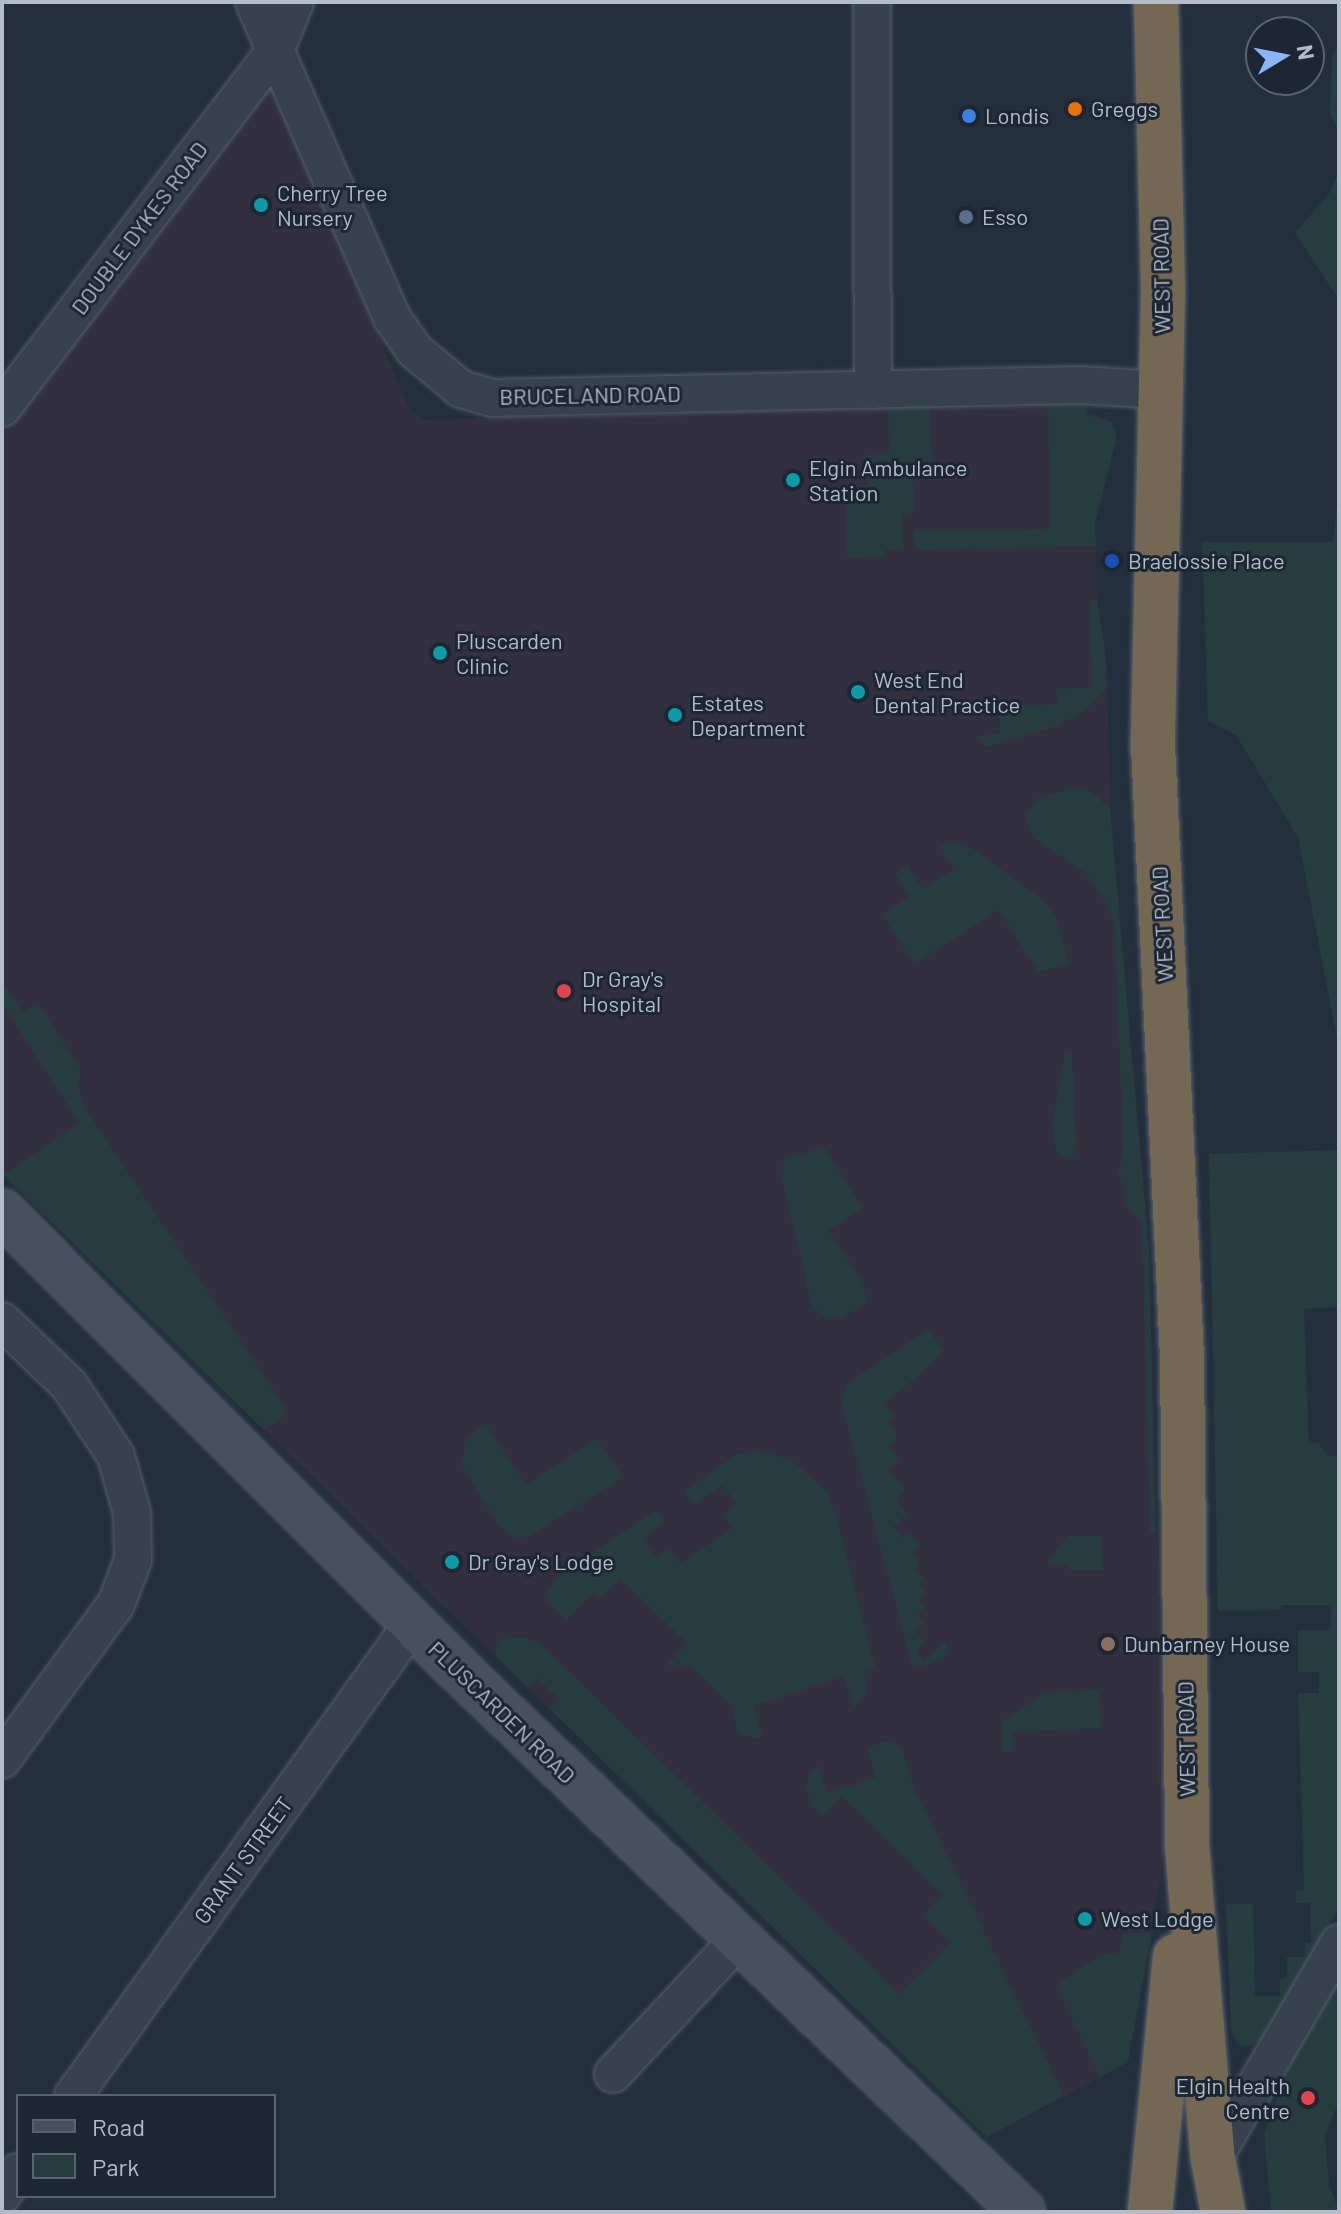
<!DOCTYPE html>
<style>
body{margin:0}
#map{position:relative;width:1341px;height:2214px;overflow:hidden;background:#242f3e;font-family:Barlow,sans-serif}
div>[style]{position:absolute}
.medical>*{inset:0;background:#32303f}
.green>*{inset:0;background:#263c3f}
.roads{filter:drop-shadow(0 0 2px #565f6c) drop-shadow(0 0 2px #565f6c)}
.street>*{height:36px;margin:-18px;padding:0 18px;transform-origin:18px;border-radius:18px;background:#38414e}
.secondary>*{height:44px;margin:-22px;padding:0 22px;transform-origin:22px;border-radius:22px;background:#465061}
.highway>*{height:44px;margin:-22px;padding:0 22px;transform-origin:22px;border-radius:22px;background:#746855}
.dots>*{width:22px;height:22px;translate:-50% -50%;box-sizing:border-box;border:4px solid #1d2633;border-radius:50%}
span{translate:-50% -50%;white-space:nowrap;text-align:center;line-height:1.15;-webkit-text-stroke:6px #1d2633;paint-order:stroke}
.poi-label{font-size:22px;color:#b4bcc9}
.left{translate:0 -50%;text-align:left}
.right{translate:-100% -50%;text-align:right}
.street-label{font-size:22px;color:#b4bcc9}
.frame{position:absolute;inset:0;border:4px solid #b4bcc9;pointer-events:none}
.legend{position:absolute;left:16px;top:2094px;width:260px;height:104px;box-sizing:border-box;background:#1d2633;border:2px solid #59626f;margin:0;padding:10px 14px;list-style:none;font-size:24px;color:#b4bcc9}
.legend li{display:flex;align-items:center;gap:16px;height:40px}
.legend b{width:40px;border:2px solid #59626f}
.north{position:absolute;left:1245px;top:16px;width:80px;height:80px;box-sizing:border-box;background:#1d2633;border:2px solid #59626f;border-radius:50%;rotate:80deg;font-size:22px;font-weight:700;line-height:32px;text-align:center;color:#b4bcc9}
.north::after{content:'';display:block;margin:auto;width:28px;height:36px;background:#8ab4f8;clip-path:polygon(50% 0,100% 100%,50% 72%,0 100%)}
</style>
<div id="map">
<div class="medical">
<div style="clip-path:polygon(265px 80px,274px 83px,408px 407px,423px 420px,1086px 403px,1088px 415px,1105px 418px,1116px 428px,1095px 523px,1097px 600px,1107px 666px,1110px 809px,1149px 1249px,1165px 1847px,1128px 2062px,987px 2137px,2px 1173px,2px 433px)"></div>
</div>
<div class="green">
<div style="clip-path:polygon(1339px 41px,1339px 132px,1330px 114px,1332px 58px)"></div>
<div style="clip-path:polygon(1339px 172px,1339px 300px,1295px 233px,1328px 195px)"></div>
<div style="clip-path:polygon(1086px 403px,1088px 415px,1112px 422px,1117px 436px,1095px 523px,1096px 546px,915px 550px,914px 530px,1050px 529px,1048px 404px)"></div>
<div style="clip-path:polygon(930px 407px,932px 462px,912px 463px,914px 512px,902px 514px,903px 549px,885px 550px,885px 557px,847px 558px,847px 504px,869px 504px,867px 455px,889px 454px,888px 408px)"></div>
<div style="clip-path:polygon(1339px 487px,1339px 1049px,1298px 837px,1236px 735px,1208px 721px,1202px 542px,1333px 542px)"></div>
<div style="clip-path:polygon(1089px 600px,1097px 600px,1105px 650px,1107px 685px,1104px 691px,1085px 711px,1054px 727px,990px 746px,984px 745px,974px 736px,1000px 734px,999px 706px,1057px 704px,1056px 689px,1092px 687px)"></div>
<div style="clip-path:polygon(1071px 788px,1092px 792px,1110px 809px,1149px 1249px,1155px 1532px,1150px 1532px,1142px 1222px,1123px 1203px,1128px 1196px,1118px 1175px,1123px 1151px,1115px 930px,1109px 908px,1086px 873px,1033px 838px,1025px 817px,1036px 799px)"></div>
<div style="clip-path:polygon(956px 842px,972px 848px,1044px 901px,1057px 919px,1069px 963px,1038px 972px,999px 910px,914px 964px,882px 914px,909px 897px,895px 873px,908px 865px,922px 889px,954px 870px,940px 846px)"></div>
<div style="clip-path:polygon(2px 982px,23px 1013px,38px 1003px,82px 1071px,78px 1086px,85px 1108px,289px 1413px,264px 1430px,3px 1175px,79px 1123px,2px 1003px)"></div>
<div style="clip-path:polygon(1072px 1050px,1076px 1145px,1074px 1154px,1068px 1160px,1056px 1152px,1052px 1126px,1065px 1051px)"></div>
<div style="clip-path:polygon(824px 1147px,863px 1208px,828px 1230px,863px 1282px,867px 1304px,840px 1318px,828px 1319px,812px 1306px,781px 1177px,785px 1169px,782px 1161px)"></div>
<div style="clip-path:polygon(1339px 1150px,1339px 1307px,1304px 1309px,1309px 1443px,1318px 1443px,1328px 1456px,1339px 1455px,1339px 1907px,1274px 2025px,1255px 2045px,1243px 2046px,1237px 2043px,1231px 2028px,1226px 1904px,1253px 1904px,1255px 1996px,1280px 1996px,1280px 1979px,1287px 1978px,1287px 1957px,1304px 1957px,1305px 1943px,1311px 1942px,1310px 1903px,1296px 1903px,1296px 1891px,1304px 1890px,1298px 1693px,1319px 1693px,1319px 1672px,1298px 1672px,1298px 1630px,1330px 1630px,1331px 1605px,1281px 1605px,1281px 1610px,1218px 1611px,1209px 1154px)"></div>
<div style="clip-path:polygon(928px 1330px,944px 1350px,916px 1378px,884px 1402px,895px 1417px,888px 1423px,898px 1436px,888px 1446px,899px 1459px,888px 1470px,906px 1490px,896px 1500px,907px 1514px,893px 1527px,902px 1538px,909px 1532px,919px 1545px,912px 1552px,920px 1563px,916px 1568px,924px 1578px,919px 1583px,925px 1591px,919px 1599px,925px 1607px,918px 1614px,924px 1623px,916px 1631px,925px 1642px,916px 1652px,924px 1661px,945px 1641px,949px 1651px,945px 1657px,927px 1665px,912px 1665px,841px 1402px,848px 1383px)"></div>
<div style="clip-path:polygon(485px 1423px,526px 1485px,597px 1439px,623px 1477px,530px 1536px,515px 1538px,499px 1527px,462px 1465px,465px 1439px)"></div>
<div style="clip-path:polygon(755px 1452px,775px 1454px,794px 1462px,826px 1491px,837px 1518px,875px 1667px,864px 1670px,867px 1692px,854px 1708px,843px 1676px,753px 1706px,763px 1737px,756px 1739px,737px 1733px,733px 1707px,690px 1665px,667px 1665px,687px 1643px,620px 1578px,600px 1598px,593px 1593px,566px 1620px,549px 1604px,546px 1592px,563px 1572px,656px 1510px,665px 1522px,643px 1538px,656px 1558px,670px 1549px,680px 1563px,732px 1528px,723px 1514px,737px 1504px,723px 1485px,693px 1505px,684px 1491px,736px 1455px)"></div>
<div style="clip-path:polygon(1101px 1535px,1103px 1570px,1070px 1571px,1069px 1564px,1046px 1565px,1067px 1536px)"></div>
<div style="clip-path:polygon(524px 1637px,542px 1645px,899px 1994px,950px 1942px,923px 1915px,942px 1894px,842px 1796px,822px 1816px,812px 1806px,806px 1790px,809px 1775px,817px 1763px,827px 1793px,876px 1777px,867px 1747px,887px 1741px,901px 1747px,915px 1790px,1064px 2096px,987px 2137px,550px 1709px,559px 1699px,537px 1678px,528px 1687px,497px 1657px,495px 1648px,499px 1639px)"></div>
<div style="clip-path:polygon(1099px 1690px,1101px 1728px,1012px 1732px,1012px 1752px,1002px 1752px,1001px 1722px,1044px 1693px)"></div>
<div style="clip-path:polygon(1152px 1932px,1128px 2062px,1100px 2077px,1055px 1985px,1100px 1956px,1120px 1952px,1121px 1933px)"></div>
<div style="clip-path:polygon(1339px 1974px,1339px 2101px,1325px 2136px,1329px 2184px,1339px 2212px,1271px 2212px,1264px 2134px,1291px 2061px)"></div>
</div>
<div class="roads">
<div class="street">
<div style="left:254px;top:2px;width:345px;rotate:66.4deg"></div>
<div style="left:392px;top:318px;width:39px;rotate:55deg"></div>
<div style="left:414px;top:350px;width:61px;rotate:39.7deg"></div>
<div style="left:461px;top:389px;width:33px;rotate:16deg"></div>
<div style="left:493px;top:398px;width:587px;rotate:-1.27deg"></div>
<div style="left:1080px;top:385px;width:81px;rotate:3.5deg"></div>
<div style="left:872px;top:2px;width:388px;rotate:89.9deg"></div>
<div style="left:2px;top:408px;width:452px;rotate:-52.6deg"></div>
<div style="left:276px;top:49px;width:51px;rotate:-68deg"></div>
<div style="left:2px;top:1321px;width:93px;rotate:43.7deg"></div>
<div style="left:69px;top:1385px;width:85px;rotate:56.5deg"></div>
<div style="left:116px;top:1456px;width:59px;rotate:74.3deg"></div>
<div style="left:132px;top:1513px;width:47px;rotate:88.8deg"></div>
<div style="left:133px;top:1560px;width:47px;rotate:111.1deg"></div>
<div style="left:116px;top:1604px;width:193px;rotate:126.2deg"></div>
<div style="left:613px;top:2074px;width:182px;rotate:-47deg"></div>
<div style="left:73px;top:2096px;width:583px;rotate:-54.29deg"></div>
<div style="left:1213px;top:2159px;width:250px;rotate:-59.7deg"></div>
<div style="left:2px;top:2195px;width:28px;rotate:-55deg"></div>
</div>
<div class="secondary">
<div style="left:2px;top:1212px;width:643px;rotate:45.06deg"></div>
<div style="left:456px;top:1667px;width:786px;rotate:43.87deg"></div>
</div>
<div class="highway">
<div style="left:1156px;top:2px;width:291px;rotate:88.6deg"></div>
<div style="left:1163px;top:293px;width:453px;rotate:91.3deg"></div>
<div style="left:1153px;top:746px;width:612px;rotate:87.28deg"></div>
<div style="left:1182px;top:1357px;width:489px;rotate:89.4deg"></div>
<div style="left:1187px;top:1846px;width:314px;rotate:85.3deg"></div>
<div style="left:1213px;top:2159px;width:54px;rotate:79.3deg"></div>
<div style="left:1150px;top:2212px;width:257px;rotate:-84.4deg"></div>
</div>
</div>
<div class="dots">
<div style="left:1075px;top:109px;background:#e8710a"></div>
<div style="left:969px;top:116px;background:#3f7fe0"></div>
<div style="left:261px;top:205px;background:#0f9aa8"></div>
<div style="left:966px;top:217px;background:#5c6f8a"></div>
<div style="left:793px;top:480px;background:#0f9aa8"></div>
<div style="left:1112px;top:561px;background:#1a4fb4"></div>
<div style="left:440px;top:653px;background:#0f9aa8"></div>
<div style="left:858px;top:692px;background:#0f9aa8"></div>
<div style="left:675px;top:715px;background:#0f9aa8"></div>
<div style="left:564px;top:991px;background:#e0444e"></div>
<div style="left:452px;top:1562px;background:#0f9aa8"></div>
<div style="left:1108px;top:1644px;background:#8d6e63"></div>
<div style="left:1085px;top:1919px;background:#0f9aa8"></div>
<div style="left:1308px;top:2098px;background:#e0444e"></div>
</div>
<div class="poi-label">
<span class="left" style="left:1091px;top:109px">Greggs</span>
<span class="left" style="left:985px;top:116px">Londis</span>
<span class="left" style="left:277px;top:205px">Cherry Tree<br>Nursery</span>
<span class="left" style="left:982px;top:217px">Esso</span>
<span class="left" style="left:809px;top:480px">Elgin Ambulance<br>Station</span>
<span class="left" style="left:1128px;top:561px">Braelossie Place</span>
<span class="left" style="left:456px;top:653px">Pluscarden<br>Clinic</span>
<span class="left" style="left:874px;top:692px">West End<br>Dental Practice</span>
<span class="left" style="left:691px;top:715px">Estates<br>Department</span>
<span class="left" style="left:582px;top:991px">Dr Gray's<br>Hospital</span>
<span class="left" style="left:468px;top:1562px">Dr Gray's Lodge</span>
<span class="left" style="left:1124px;top:1644px">Dunbarney House</span>
<span class="left" style="left:1101px;top:1919px">West Lodge</span>
<span class="right" style="left:1290px;top:2098px">Elgin Health<br>Centre</span>
</div>
<div class="street-label">
<span style="left:139px;top:228px;rotate:-53deg">DOUBLE DYKES ROAD</span>
<span style="left:1161px;top:276px;rotate:-91deg">WEST ROAD</span>
<span style="left:590px;top:395px;rotate:-1deg">BRUCELAND ROAD</span>
<span style="left:1162px;top:924px;rotate:-93deg">WEST ROAD</span>
<span style="left:502px;top:1712px;rotate:44deg">PLUSCARDEN ROAD</span>
<span style="left:1186px;top:1739px;rotate:-91deg">WEST ROAD</span>
<span style="left:243px;top:1860px;rotate:-54deg">GRANT STREET</span>
</div>
<div class="frame"></div>
<ul class="legend">
<li><b style="height:10px;background:#465061"></b>Road</li>
<li><b style="height:22px;background:#263c3f"></b>Park</li>
</ul>
<div class="north">N</div>
</div>
